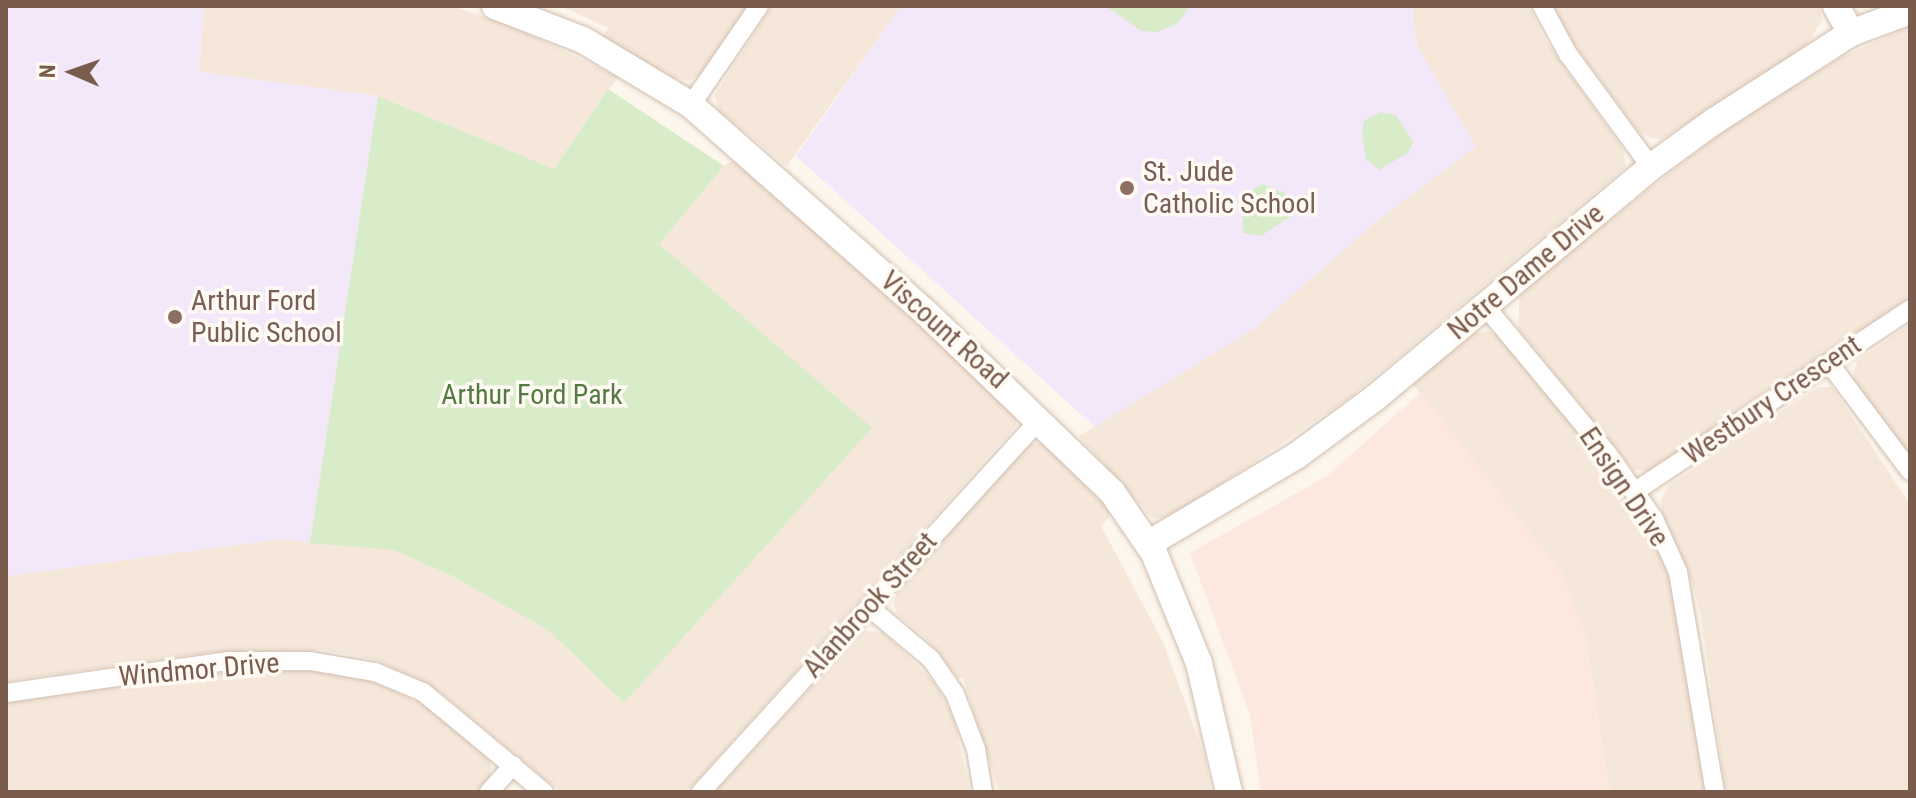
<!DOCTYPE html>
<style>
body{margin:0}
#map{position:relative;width:1916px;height:798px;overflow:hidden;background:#fdf6ec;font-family:"Roboto Condensed",sans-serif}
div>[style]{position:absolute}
.residential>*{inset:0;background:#f5e8da}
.commercial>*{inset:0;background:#fde8e0}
.education>*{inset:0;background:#f3e8fa}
.green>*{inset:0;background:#d8ecc9}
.roads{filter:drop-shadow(0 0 2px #d1beb0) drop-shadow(0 0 2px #d1beb0)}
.street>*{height:18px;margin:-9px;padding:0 9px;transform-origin:9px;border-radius:9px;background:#fff}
.secondary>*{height:26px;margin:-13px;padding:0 13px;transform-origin:13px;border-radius:13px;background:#fff}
.dots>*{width:22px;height:22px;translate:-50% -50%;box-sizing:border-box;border:4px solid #fffaf3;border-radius:50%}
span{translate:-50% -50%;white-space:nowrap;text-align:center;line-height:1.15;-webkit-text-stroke:7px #fffaf3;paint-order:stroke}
.education-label{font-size:28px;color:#785e54}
.left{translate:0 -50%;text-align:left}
.street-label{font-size:28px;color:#7a5c4d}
.park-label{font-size:28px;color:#537a41}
.frame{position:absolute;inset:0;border:8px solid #7a5c4d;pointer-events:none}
.north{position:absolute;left:32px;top:32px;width:80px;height:80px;-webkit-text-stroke:6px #fffaf3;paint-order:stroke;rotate:272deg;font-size:22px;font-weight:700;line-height:32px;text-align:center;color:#7a5c4d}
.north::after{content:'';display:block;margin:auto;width:28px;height:36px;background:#7a5c4d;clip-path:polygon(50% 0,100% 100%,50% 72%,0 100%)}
</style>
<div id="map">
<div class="residential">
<div style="clip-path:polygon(204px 6px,452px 6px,510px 25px,618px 77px,554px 169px,378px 96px,199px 72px)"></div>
<div style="clip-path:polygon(561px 6px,748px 6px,705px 70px,690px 81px,672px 78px,601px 40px,608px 28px)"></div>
<div style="clip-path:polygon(772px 6px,901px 6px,787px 166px,718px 110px,715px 95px)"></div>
<div style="clip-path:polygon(1412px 6px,1529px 6px,1544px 38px,1622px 147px,1626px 167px,1348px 399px,1194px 502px,1162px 519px,1151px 517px,1079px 436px,1255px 328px,1379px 219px,1475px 147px,1417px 46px)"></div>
<div style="clip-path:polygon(1552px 6px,1819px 6px,1822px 21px,1804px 49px,1662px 139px,1651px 138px,1639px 132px,1560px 26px)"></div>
<div style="clip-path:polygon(1910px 26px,1910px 298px,1656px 471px,1633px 470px,1518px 328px,1520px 291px,1737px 120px,1840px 58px)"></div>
<div style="clip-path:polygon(737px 158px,1013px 409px,1017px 418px,1015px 427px,687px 792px,561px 792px,435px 688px,373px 659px,325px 650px,207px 653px,6px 681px,6px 576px,283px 539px,393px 550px,452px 576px,548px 630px,624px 703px,659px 243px,724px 166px)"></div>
<div style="clip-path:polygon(1910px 324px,1910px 457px,1852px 381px,1857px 361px)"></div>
<div style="clip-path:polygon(1490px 331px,1500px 336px,1619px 483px,1662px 557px,1676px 601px,1705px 792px,1610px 792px,1585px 635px,1412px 382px,1467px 334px)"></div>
<div style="clip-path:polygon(1819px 387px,1832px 387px,1910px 504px,1910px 792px,1726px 792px,1700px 612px,1689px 573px,1662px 514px,1661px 499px,1669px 485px)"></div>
<div style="clip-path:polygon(1034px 443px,1052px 444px,1113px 513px,1101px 526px,1163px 642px,1205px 757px,1211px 792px,999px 792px,963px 677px,959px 679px,927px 639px,898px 615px,893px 603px,898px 591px,1022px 448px)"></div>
<div style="clip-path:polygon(863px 631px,883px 632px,935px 683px,954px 719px,970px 792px,715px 792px)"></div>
<div style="clip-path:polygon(242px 669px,313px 670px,373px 682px,417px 701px,468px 737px,491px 762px,490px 779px,478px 792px,6px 792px,6px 703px)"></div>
</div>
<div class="commercial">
<div style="clip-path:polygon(1421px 392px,1563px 574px,1585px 635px,1610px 792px,1261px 792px,1250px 715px,1190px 553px,1327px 476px)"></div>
</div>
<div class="education">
<div style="clip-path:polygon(6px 6px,204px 6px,199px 72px,378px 96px,310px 543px,283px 539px,6px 576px)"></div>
<div style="clip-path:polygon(901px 6px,1412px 6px,1417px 46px,1476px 147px,1379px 219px,1255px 328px,1095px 427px,796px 156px)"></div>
</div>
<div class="green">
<div style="clip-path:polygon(1106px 6px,1190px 6px,1179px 22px,1158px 32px,1141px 31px)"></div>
<div style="clip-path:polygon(608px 89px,724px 166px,659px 244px,872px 428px,624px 703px,548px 630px,452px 576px,393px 550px,310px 543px,378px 96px,554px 169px)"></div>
<div style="clip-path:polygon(1380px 112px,1396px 115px,1413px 142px,1409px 152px,1379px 170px,1366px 159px,1362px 133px,1364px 121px)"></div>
<div style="clip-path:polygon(1263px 184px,1289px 195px,1290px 217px,1261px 236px,1243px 233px,1243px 205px,1249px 191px)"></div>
</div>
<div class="roads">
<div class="street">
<div style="left:1542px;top:6px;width:55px;rotate:61.6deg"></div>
<div style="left:1568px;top:54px;width:140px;rotate:53.7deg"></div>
<div style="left:691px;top:105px;width:120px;rotate:-55.5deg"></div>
<div style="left:1485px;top:306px;width:191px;rotate:50.3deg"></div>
<div style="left:1607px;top:453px;width:81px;rotate:54.5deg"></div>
<div style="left:1654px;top:519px;width:58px;rotate:65.6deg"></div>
<div style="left:1678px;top:572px;width:223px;rotate:80.5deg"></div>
<div style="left:1829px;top:363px;width:135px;rotate:53.1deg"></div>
<div style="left:1634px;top:492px;width:331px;rotate:-33.5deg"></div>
<div style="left:869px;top:607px;width:81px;rotate:40deg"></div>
<div style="left:931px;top:659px;width:42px;rotate:55.6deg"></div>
<div style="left:955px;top:694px;width:59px;rotate:69.1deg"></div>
<div style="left:976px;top:749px;width:44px;rotate:80.8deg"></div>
<div style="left:6px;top:693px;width:225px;rotate:-8.2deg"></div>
<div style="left:229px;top:661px;width:81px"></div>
<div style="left:310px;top:661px;width:66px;rotate:9.6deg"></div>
<div style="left:375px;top:672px;width:52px;rotate:22.6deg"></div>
<div style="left:423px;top:692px;width:157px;rotate:39.6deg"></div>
<div style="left:489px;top:792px;width:36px;rotate:-48deg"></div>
<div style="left:701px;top:792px;width:504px;rotate:-47.73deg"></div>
</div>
<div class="secondary">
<div style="left:495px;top:6px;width:94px;rotate:21.1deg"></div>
<div style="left:583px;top:40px;width:126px;rotate:31deg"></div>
<div style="left:691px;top:105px;width:312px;rotate:41.5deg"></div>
<div style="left:925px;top:312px;width:260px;rotate:43.9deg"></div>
<div style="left:1112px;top:492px;width:74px;rotate:55.5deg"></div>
<div style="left:1154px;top:553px;width:119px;rotate:67.8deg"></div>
<div style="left:1199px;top:663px;width:132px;rotate:76.9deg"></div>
<div style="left:1836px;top:6px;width:31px;rotate:61deg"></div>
<div style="left:1148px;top:544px;width:172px;rotate:-30.7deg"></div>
<div style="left:1296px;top:456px;width:98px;rotate:-36.3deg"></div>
<div style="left:1375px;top:398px;width:360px;rotate:-39.9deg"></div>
<div style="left:1651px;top:167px;width:77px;rotate:-36deg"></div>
<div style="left:1713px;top:122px;width:164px;rotate:-32.8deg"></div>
<div style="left:1851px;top:33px;width:63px;rotate:-20.4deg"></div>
</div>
</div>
<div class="dots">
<div style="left:1127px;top:188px;background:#8d6e63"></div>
<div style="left:175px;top:317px;background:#8d6e63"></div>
</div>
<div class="education-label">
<span class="left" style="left:1143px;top:188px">St. Jude<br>Catholic School</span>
<span class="left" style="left:191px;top:317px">Arthur Ford<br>Public School</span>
</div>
<div class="street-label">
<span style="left:1526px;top:272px;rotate:-40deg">Notre Dame Drive</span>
<span style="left:944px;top:330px;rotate:42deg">Viscount Road</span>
<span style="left:1772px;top:400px;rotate:-34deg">Westbury Crescent</span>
<span style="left:1624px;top:487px;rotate:56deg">Ensign Drive</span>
<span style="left:870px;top:605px;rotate:-48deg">Alanbrook Street</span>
<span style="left:199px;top:670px;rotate:-5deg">Windmor Drive</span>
</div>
<div class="park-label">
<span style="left:532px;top:395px">Arthur Ford Park</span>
</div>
<div class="frame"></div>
<div class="north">N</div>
</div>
